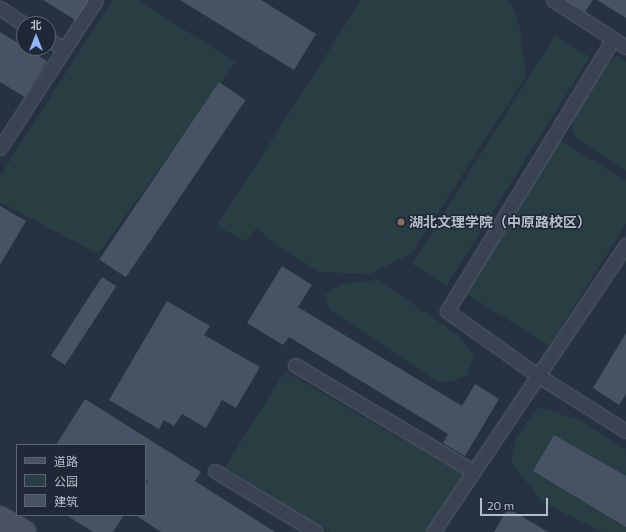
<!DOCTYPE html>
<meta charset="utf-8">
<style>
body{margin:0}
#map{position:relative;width:626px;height:532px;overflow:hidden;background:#263141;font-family:Commissioner,"Noto Sans SC",sans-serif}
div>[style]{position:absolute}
.green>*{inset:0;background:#283e42;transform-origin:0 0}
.building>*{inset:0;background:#475365;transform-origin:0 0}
.roads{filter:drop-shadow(0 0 1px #58616e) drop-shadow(0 0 1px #58616e)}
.lane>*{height:13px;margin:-6.5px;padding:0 6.5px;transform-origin:6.5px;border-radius:6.5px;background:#3a4351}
.secondary>*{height:22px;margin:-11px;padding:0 11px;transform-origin:11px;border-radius:11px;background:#495264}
.dots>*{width:11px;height:11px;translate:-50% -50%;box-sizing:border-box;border:2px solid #1f2836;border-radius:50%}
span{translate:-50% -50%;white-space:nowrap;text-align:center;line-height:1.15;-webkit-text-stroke:3px #1f2836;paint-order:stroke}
.poi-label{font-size:14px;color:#b7becb;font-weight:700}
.left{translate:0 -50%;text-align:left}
.legend{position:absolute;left:16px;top:444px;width:130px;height:72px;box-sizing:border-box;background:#1f2836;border:1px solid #5c6472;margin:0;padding:5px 7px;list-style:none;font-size:12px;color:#b7becb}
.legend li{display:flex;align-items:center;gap:8px;height:20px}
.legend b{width:20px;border:1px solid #5c6472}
.north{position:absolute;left:16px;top:16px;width:40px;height:40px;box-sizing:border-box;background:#1f2836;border:1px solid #5c6472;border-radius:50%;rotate:0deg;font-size:11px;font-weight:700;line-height:16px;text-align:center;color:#b7becb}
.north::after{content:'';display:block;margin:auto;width:14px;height:18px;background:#90b4f7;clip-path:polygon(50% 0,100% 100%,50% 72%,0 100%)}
.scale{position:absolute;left:480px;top:498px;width:68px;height:18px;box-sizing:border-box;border:2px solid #b7becb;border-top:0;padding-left:5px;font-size:12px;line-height:14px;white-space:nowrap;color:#b7becb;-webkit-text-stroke:3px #1f2836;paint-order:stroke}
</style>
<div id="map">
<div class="green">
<div style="clip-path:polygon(112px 0,137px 0,236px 62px,98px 254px,0 202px,0 176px)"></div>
<div style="clip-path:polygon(361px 0,506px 0,511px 3px,520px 28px,526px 76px,412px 253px,370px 274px,320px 272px,275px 245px,257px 227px,247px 242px,217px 226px)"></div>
<div style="left:555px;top:35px;width:41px;height:270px;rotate:32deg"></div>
<div style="clip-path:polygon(616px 56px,626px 62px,626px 171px,574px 137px,572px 123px,596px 73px)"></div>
<div style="clip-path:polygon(559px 139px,626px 181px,626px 224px,549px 346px,462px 291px)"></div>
<div style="clip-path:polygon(378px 280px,458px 335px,474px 357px,466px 376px,454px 381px,437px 382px,329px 310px,325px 295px,341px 284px)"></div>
<div style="clip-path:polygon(285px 371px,463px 475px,425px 532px,330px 532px,225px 467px)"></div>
<div style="clip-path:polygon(539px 407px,581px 421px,626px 449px,626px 532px,602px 532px,542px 502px,511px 462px,516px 437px)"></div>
</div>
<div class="building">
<div style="clip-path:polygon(43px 0,91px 0,77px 21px)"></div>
<div style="clip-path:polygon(180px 0,261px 0,316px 34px,294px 70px)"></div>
<div style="clip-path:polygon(565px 0,593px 0,585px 12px)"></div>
<div style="clip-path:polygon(597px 0,626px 0,626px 18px)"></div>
<div style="clip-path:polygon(0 32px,47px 61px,25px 97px,0 82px)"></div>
<div style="left:219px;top:82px;width:32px;height:214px;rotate:34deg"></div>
<div style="clip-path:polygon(0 206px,26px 221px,0 265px)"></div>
<div style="clip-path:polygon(282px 266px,312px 285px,298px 307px,462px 406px,475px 384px,499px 399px,465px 456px,443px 443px,448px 434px,289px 337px,283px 345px,247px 323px)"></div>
<div style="left:102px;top:277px;width:17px;height:94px;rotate:33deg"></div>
<div style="clip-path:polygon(167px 301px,210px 326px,204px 335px,260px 367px,236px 408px,222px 400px,206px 428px,182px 414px,174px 426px,164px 420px,159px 429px,109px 400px)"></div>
<div style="clip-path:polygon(626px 333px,626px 394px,619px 405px,593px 388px)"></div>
<div style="clip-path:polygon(85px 399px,201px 472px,195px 481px,275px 532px,161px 532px,135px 515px,145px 515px,145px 486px,148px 481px,145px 480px,145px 445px,56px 445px)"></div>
<div style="clip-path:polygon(554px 435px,626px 476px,626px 527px,533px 471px)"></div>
<div style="clip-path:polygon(508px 508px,548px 532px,494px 532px)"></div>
<div style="clip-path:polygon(66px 515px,124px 515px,113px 532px,93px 532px)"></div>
</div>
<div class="roads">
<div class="lane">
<div style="left:553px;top:0;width:87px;rotate:32.8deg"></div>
<div style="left:0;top:8px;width:29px;rotate:34deg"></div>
<div style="left:48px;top:39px;width:19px;rotate:32deg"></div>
<div style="left:613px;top:39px;width:319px;rotate:121.4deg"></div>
<div style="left:447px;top:311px;width:110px;rotate:35.4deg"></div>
<div style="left:537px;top:375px;width:105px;rotate:32.2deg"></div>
<div style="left:0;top:148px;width:176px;rotate:-57deg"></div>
<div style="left:295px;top:365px;width:207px;rotate:30.8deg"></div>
<div style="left:215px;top:471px;width:118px;rotate:31.1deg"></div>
<div style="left:433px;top:532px;width:346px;rotate:-56.1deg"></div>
</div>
<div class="secondary">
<div style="left:0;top:518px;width:28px;rotate:30deg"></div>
</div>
</div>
<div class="dots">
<div style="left:401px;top:222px;background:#8d6e63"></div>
</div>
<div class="poi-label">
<span class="left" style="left:409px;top:222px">湖北文理学院（中原路校区）</span>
</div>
<ul class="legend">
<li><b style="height:5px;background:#495264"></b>道路</li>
<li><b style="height:11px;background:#283e42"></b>公园</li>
<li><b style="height:11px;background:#475365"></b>建筑</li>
</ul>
<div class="north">北</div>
<div class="scale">20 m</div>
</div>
